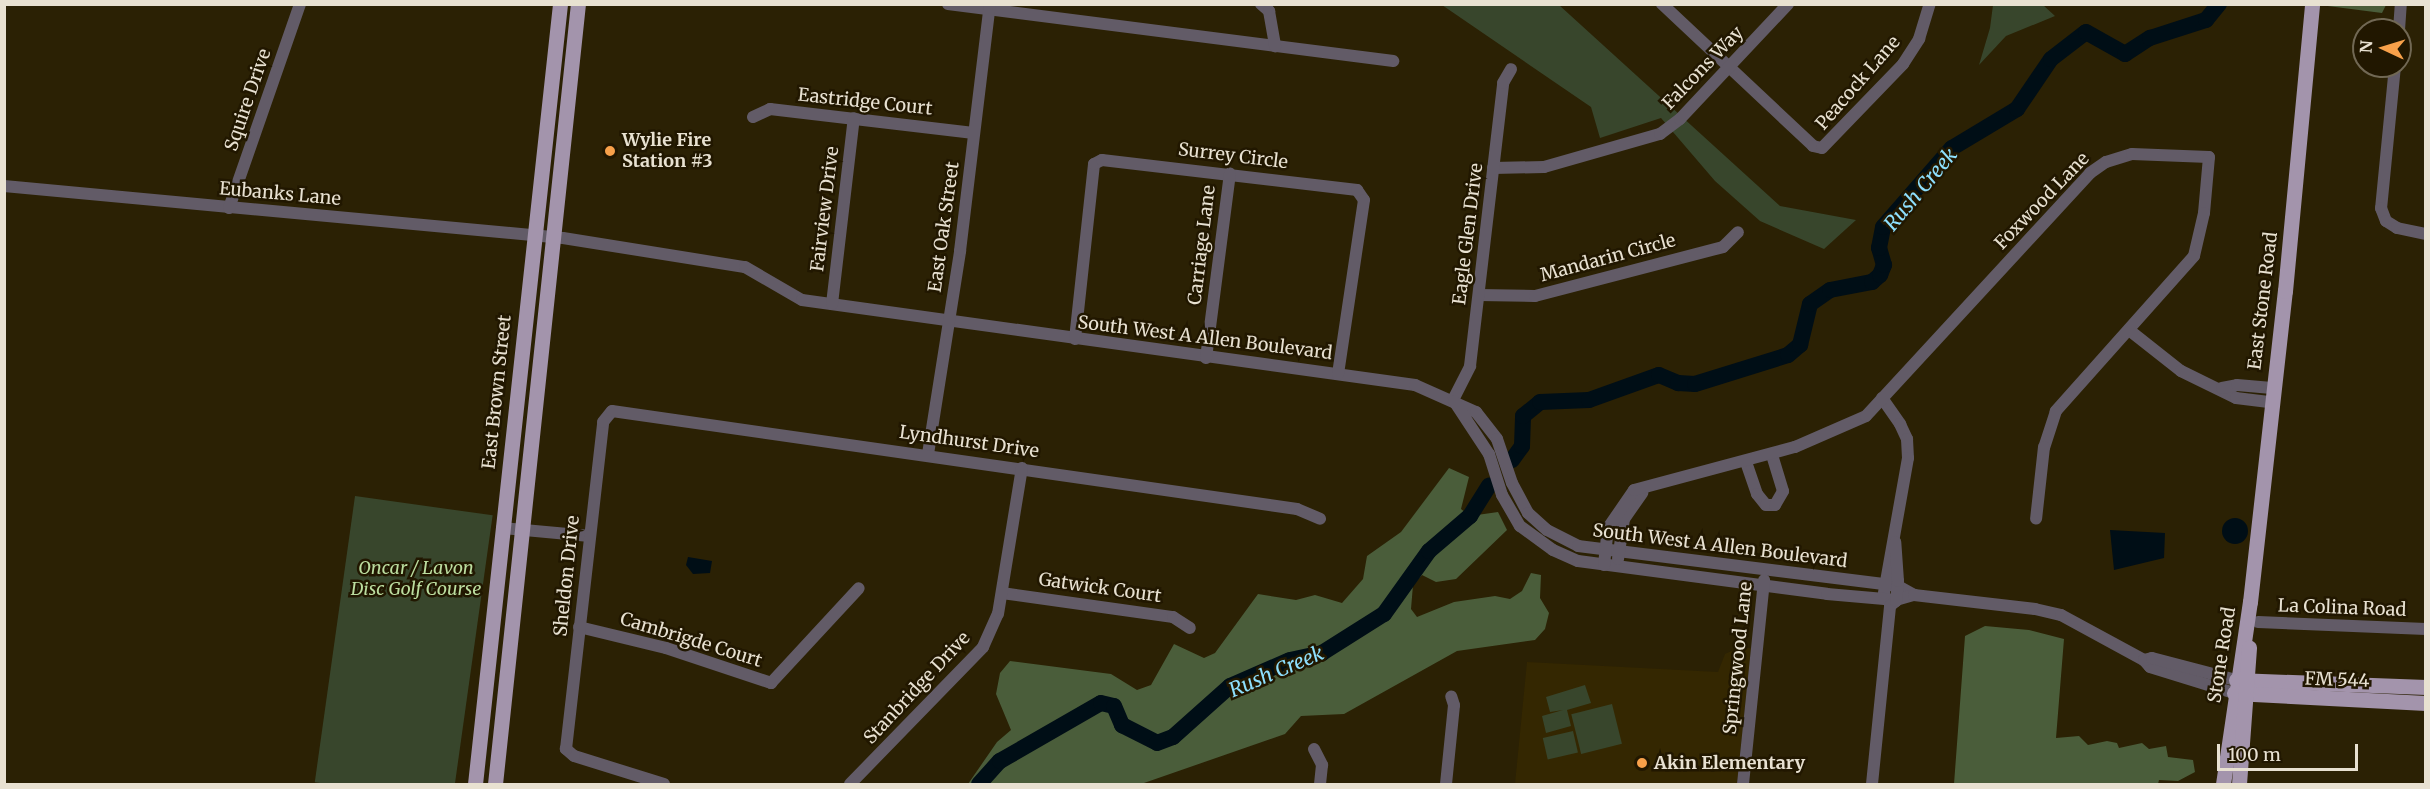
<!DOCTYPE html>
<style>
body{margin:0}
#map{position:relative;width:2430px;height:789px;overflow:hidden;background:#2b2104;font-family:Merriweather,serif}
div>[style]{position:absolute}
.built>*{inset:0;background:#342701}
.green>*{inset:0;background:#38462c;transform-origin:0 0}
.forest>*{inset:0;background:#4a5d3a}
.water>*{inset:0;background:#000e16}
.round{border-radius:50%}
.river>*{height:16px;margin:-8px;padding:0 8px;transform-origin:8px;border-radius:8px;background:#000e16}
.minor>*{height:12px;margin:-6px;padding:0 6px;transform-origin:6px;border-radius:6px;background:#625b67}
.major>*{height:15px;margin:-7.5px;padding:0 7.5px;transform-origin:7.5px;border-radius:7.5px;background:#a394ac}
.dots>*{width:16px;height:16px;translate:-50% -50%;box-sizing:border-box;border:3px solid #211700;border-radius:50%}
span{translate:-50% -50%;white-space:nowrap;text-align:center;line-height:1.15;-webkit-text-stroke:5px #211700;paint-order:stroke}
.street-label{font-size:18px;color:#e8e1d1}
.poi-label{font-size:18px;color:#e8e1d1;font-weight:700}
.left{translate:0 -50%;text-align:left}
.park-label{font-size:18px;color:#bbdd9f;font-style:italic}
.water-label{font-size:20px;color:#8ee0fe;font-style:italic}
.frame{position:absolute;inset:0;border:6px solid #e8e1d1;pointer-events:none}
.north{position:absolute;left:2352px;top:18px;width:60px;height:60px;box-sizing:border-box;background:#211700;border:2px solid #716854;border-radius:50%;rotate:274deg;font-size:16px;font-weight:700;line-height:24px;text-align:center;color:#e8e1d1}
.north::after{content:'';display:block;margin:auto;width:21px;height:27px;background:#f8a14a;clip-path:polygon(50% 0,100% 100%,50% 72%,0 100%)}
.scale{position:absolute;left:2217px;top:744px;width:141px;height:27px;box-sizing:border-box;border:3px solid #e8e1d1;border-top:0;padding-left:8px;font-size:18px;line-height:21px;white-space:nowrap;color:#e8e1d1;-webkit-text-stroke:4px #211700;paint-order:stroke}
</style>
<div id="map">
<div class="built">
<div style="clip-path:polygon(1738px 648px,1751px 648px,1737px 784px,1515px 784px,1527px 662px,1718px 672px,1725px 654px)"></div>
</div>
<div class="green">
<div style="clip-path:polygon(1442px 5px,1559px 5px,1780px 206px,1856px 220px,1824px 249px,1760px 221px,1715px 181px,1661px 118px,1600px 138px,1591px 107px)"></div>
<div style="clip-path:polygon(1993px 5px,2043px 5px,2055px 16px,2006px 36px,1979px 65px,1990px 28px)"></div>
<div style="left:355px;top:496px;width:139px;height:289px;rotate:8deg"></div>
<div style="clip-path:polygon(1585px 685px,1591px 703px,1567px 710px,1571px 726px,1546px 733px,1542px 716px,1563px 710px,1550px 712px,1546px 697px)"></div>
<div style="left:1612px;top:704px;width:41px;height:42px;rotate:76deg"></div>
<div style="left:1573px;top:731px;width:22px;height:31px;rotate:77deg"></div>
</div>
<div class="forest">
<div style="clip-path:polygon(2320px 5px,2320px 4px,2386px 5px,2382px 13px)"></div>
<div style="clip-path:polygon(1449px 468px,1469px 477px,1461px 509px,1470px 516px,1498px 512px,1507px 530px,1456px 579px,1436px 582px,1422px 575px,1413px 585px,1411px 609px,1417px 617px,1454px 602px,1495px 596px,1510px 599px,1522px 591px,1531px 573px,1541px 575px,1540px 598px,1549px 613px,1545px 629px,1535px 640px,1457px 651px,1344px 714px,1301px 716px,1285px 734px,1144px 783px,968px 784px,997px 742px,1011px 730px,996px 694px,1000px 673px,1010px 661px,1111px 674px,1137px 690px,1151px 685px,1174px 644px,1204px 658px,1215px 653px,1258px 594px,1296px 600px,1315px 595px,1342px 603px,1363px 579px,1367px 556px,1401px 532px)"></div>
<div style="clip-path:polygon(1985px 626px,2029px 630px,2064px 639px,2056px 738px,2079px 736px,2088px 745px,2107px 741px,2117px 743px,2119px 748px,2142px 743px,2149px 749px,2166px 746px,2168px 757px,2193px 760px,2195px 772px,2178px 781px,2159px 780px,2158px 784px,1954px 784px,1965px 636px)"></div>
</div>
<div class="water">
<div class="round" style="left:2222px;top:518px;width:26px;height:26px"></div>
<div style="clip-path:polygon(2110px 530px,2165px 533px,2164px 558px,2114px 570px)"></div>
<div style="clip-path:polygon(688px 557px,712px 561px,710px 573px,693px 574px,686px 565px)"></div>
</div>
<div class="river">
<div style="left:1512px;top:460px;width:17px;rotate:-54deg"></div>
<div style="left:1522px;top:446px;width:30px;rotate:-88deg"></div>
<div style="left:1523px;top:416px;width:22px;rotate:-39deg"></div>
<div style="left:1540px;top:402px;width:49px;rotate:-2.3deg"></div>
<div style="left:1589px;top:400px;width:74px;rotate:-19.7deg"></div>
<div style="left:1659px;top:375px;width:21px;rotate:23deg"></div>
<div style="left:1678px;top:383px;width:17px;rotate:3deg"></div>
<div style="left:1695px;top:384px;width:97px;rotate:-17.3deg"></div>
<div style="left:1788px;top:355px;width:16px;rotate:-40deg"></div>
<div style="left:1800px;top:345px;width:42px;rotate:-76.3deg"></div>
<div style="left:1810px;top:304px;width:24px;rotate:-35deg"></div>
<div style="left:1830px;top:290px;width:43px;rotate:-10.8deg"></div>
<div style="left:1872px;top:282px;width:11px;rotate:-41deg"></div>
<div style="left:1880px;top:275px;width:11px;rotate:-68deg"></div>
<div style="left:1884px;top:265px;width:18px;rotate:-106deg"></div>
<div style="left:1879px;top:248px;width:21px;rotate:-79deg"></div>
<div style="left:1883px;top:227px;width:105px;rotate:-48.9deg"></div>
<div style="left:1952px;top:148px;width:76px;rotate:-31deg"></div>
<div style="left:2017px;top:109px;width:60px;rotate:-55.8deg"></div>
<div style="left:2051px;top:59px;width:44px;rotate:-37.6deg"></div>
<div style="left:2086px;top:32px;width:45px;rotate:29.4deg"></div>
<div style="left:2125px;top:54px;width:30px;rotate:-33deg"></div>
<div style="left:2150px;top:38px;width:59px;rotate:-17.8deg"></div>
<div style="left:2206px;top:20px;width:21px;rotate:-51deg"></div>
<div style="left:979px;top:784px;width:31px;rotate:-48deg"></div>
<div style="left:1000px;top:761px;width:116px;rotate:-29.9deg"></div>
<div style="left:1101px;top:703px;width:13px;rotate:13deg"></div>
<div style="left:1114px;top:706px;width:21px;rotate:67deg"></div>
<div style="left:1122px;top:725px;width:39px;rotate:27deg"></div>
<div style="left:1157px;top:743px;width:17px;rotate:-21deg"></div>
<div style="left:1173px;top:737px;width:76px;rotate:-41.8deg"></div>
<div style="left:1230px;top:686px;width:65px;rotate:-23.4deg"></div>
<div style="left:1290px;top:660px;width:33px;rotate:-12deg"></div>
<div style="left:1322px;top:653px;width:73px;rotate:-32.2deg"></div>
<div style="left:1384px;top:614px;width:77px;rotate:-54.5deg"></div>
<div style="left:1429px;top:551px;width:54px;rotate:-40.5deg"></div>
<div style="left:1470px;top:516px;width:36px;rotate:-58deg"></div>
</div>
<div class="minor">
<div style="left:948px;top:4px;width:449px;rotate:7.3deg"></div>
<div style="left:1261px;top:4px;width:11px;rotate:41deg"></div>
<div style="left:1269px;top:11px;width:36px;rotate:80deg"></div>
<div style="left:1662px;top:4px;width:207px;rotate:43.2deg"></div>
<div style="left:1813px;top:146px;width:9px;rotate:13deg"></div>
<div style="left:1822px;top:148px;width:117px;rotate:-46deg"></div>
<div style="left:1903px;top:64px;width:30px;rotate:-57deg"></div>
<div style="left:1919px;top:39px;width:37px;rotate:-73deg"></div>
<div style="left:2399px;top:30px;width:26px;rotate:-86deg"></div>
<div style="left:2395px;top:66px;width:143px;rotate:95.6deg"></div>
<div style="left:2381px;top:208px;width:14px;rotate:69deg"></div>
<div style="left:2386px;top:221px;width:13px;rotate:32deg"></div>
<div style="left:2397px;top:228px;width:30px;rotate:12deg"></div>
<div style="left:753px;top:117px;width:19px;rotate:-25deg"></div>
<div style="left:770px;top:109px;width:205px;rotate:6.7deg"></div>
<div style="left:1493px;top:168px;width:51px;rotate:-1.1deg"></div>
<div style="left:1544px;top:167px;width:121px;rotate:-15.9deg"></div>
<div style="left:1660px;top:134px;width:25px;rotate:-37deg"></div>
<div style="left:1680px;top:119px;width:158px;rotate:-46.8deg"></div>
<div style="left:4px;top:186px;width:561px;rotate:5.31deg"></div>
<div style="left:563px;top:238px;width:184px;rotate:9.1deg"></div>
<div style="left:745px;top:267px;width:66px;rotate:30.1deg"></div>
<div style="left:802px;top:300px;width:619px;rotate:7.89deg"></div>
<div style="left:1415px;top:385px;width:67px;rotate:23.9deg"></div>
<div style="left:1476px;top:412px;width:34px;rotate:52deg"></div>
<div style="left:1497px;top:439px;width:46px;rotate:71.2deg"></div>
<div style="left:1512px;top:483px;width:34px;rotate:62deg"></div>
<div style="left:1528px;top:513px;width:25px;rotate:42deg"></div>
<div style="left:1547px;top:530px;width:35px;rotate:27deg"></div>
<div style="left:1578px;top:546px;width:322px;rotate:7.1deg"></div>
<div style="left:1898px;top:586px;width:18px;rotate:29deg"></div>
<div style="left:229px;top:208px;width:216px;rotate:-70.8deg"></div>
<div style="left:1479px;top:295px;width:56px;rotate:1deg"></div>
<div style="left:1535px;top:296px;width:194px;rotate:-14.6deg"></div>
<div style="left:1723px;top:247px;width:21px;rotate:-45deg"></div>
<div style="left:832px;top:304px;width:187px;rotate:-83.3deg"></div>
<div style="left:2129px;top:330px;width:66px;rotate:38.3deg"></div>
<div style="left:2181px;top:371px;width:61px;rotate:26.1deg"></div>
<div style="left:2236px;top:398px;width:35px;rotate:7deg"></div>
<div style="left:1075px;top:339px;width:176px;rotate:-83.8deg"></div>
<div style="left:1094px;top:164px;width:9px;rotate:-27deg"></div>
<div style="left:1102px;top:160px;width:257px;rotate:6.7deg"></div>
<div style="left:1357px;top:190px;width:12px;rotate:55deg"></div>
<div style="left:1364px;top:200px;width:176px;rotate:98.5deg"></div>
<div style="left:1206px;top:358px;width:186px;rotate:-82.6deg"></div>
<div style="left:2222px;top:388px;width:15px;rotate:-11deg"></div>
<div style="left:2237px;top:385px;width:35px;rotate:5deg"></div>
<div style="left:1882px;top:398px;width:32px;rotate:55deg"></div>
<div style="left:1900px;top:424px;width:17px;rotate:65deg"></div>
<div style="left:1907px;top:439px;width:19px;rotate:87deg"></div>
<div style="left:1908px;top:458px;width:137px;rotate:100.1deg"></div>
<div style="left:1453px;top:400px;width:38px;rotate:-63deg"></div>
<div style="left:1470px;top:366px;width:285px;rotate:-83.3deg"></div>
<div style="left:1503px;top:83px;width:16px;rotate:-60deg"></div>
<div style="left:1454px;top:401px;width:64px;rotate:56.6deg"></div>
<div style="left:1489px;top:454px;width:43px;rotate:72.4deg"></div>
<div style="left:1502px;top:495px;width:36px;rotate:60deg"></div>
<div style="left:1520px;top:526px;width:41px;rotate:36deg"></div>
<div style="left:1553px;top:550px;width:27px;rotate:24deg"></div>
<div style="left:1578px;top:561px;width:251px;rotate:7.5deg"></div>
<div style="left:1827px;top:594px;width:69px;rotate:5deg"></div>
<div style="left:1896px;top:600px;width:19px;rotate:-16deg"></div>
<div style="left:1914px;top:595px;width:122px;rotate:6.6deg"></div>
<div style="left:2035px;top:609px;width:27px;rotate:13deg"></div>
<div style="left:2061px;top:615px;width:94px;rotate:28.5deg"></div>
<div style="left:2144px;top:660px;width:9px;rotate:49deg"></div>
<div style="left:2150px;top:667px;width:88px;rotate:17.2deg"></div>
<div style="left:928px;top:454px;width:206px;rotate:-81deg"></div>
<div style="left:960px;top:251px;width:249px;rotate:-83.1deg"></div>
<div style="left:1746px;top:462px;width:34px;rotate:71deg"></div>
<div style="left:1757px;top:494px;width:14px;rotate:51deg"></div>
<div style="left:1766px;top:505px;width:9px"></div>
<div style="left:1775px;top:505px;width:16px;rotate:-60deg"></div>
<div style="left:1783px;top:491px;width:39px;rotate:-107deg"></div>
<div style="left:502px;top:528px;width:88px;rotate:5.2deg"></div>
<div style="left:1618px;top:559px;width:40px;rotate:-81.5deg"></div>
<div style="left:1624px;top:519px;width:32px;rotate:-55deg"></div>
<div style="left:1604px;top:565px;width:37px;rotate:-84deg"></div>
<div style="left:1608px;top:528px;width:46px;rotate:-55.6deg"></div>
<div style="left:1634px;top:490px;width:167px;rotate:-15deg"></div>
<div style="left:1795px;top:447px;width:77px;rotate:-23.6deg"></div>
<div style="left:1866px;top:416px;width:330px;rotate:-47.3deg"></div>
<div style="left:2090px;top:173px;width:19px;rotate:-35deg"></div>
<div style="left:2106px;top:162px;width:27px;rotate:-17deg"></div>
<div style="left:2132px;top:154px;width:77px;rotate:2.2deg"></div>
<div style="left:2209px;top:157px;width:56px;rotate:95.1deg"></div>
<div style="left:2204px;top:213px;width:44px;rotate:103.1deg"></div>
<div style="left:2194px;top:256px;width:208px;rotate:131.7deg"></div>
<div style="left:2056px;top:411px;width:38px;rotate:108deg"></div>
<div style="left:2044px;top:447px;width:72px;rotate:96.3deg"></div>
<div style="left:1002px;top:593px;width:173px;rotate:8deg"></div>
<div style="left:1173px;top:617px;width:20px;rotate:33deg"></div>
<div style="left:2258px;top:622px;width:168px;rotate:2.4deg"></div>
<div style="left:579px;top:627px;width:89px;rotate:13.6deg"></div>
<div style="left:666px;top:648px;width:111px;rotate:18.4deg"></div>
<div style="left:771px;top:683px;width:129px;rotate:-47.2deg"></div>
<div style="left:2144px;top:660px;width:8px;rotate:-14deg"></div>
<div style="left:2152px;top:658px;width:87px;rotate:14.7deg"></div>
<div style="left:1314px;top:749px;width:18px;rotate:63deg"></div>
<div style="left:1322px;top:765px;width:19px;rotate:96deg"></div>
<div style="left:664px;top:784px;width:94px;rotate:-162.7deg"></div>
<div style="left:574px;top:756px;width:11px;rotate:-139deg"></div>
<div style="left:566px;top:749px;width:329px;rotate:-83.5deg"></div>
<div style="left:603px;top:422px;width:14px;rotate:-51deg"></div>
<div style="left:612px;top:411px;width:692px;rotate:8.14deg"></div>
<div style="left:1297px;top:509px;width:25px;rotate:23deg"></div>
<div style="left:850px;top:784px;width:191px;rotate:-45.8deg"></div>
<div style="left:983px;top:647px;width:36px;rotate:-66deg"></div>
<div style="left:998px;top:614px;width:148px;rotate:-80.7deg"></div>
<div style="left:1446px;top:784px;width:79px;rotate:-84.2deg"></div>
<div style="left:1454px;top:705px;width:9px;rotate:-108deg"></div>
<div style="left:1743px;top:784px;width:205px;rotate:-84.1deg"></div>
<div style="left:1872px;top:784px;width:179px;rotate:-84.2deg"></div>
<div style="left:1890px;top:606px;width:8px;rotate:-40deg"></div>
<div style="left:1896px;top:601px;width:20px;rotate:-84deg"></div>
<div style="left:1898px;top:581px;width:39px;rotate:-94deg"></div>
</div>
<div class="major">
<div style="left:2236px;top:680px;width:190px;rotate:2.1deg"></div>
<div style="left:2234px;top:693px;width:192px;rotate:3deg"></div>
<div style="left:475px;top:784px;width:785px;rotate:-83.78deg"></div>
<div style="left:495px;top:784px;width:784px;rotate:-83.93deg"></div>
<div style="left:2223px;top:784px;width:184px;rotate:-81.6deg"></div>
<div style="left:2250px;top:602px;width:313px;rotate:-83.6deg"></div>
<div style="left:2285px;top:291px;width:288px;rotate:-84.6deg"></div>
<div style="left:2239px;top:784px;width:137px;rotate:-85.8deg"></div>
</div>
<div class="dots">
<div style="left:610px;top:151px;background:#f8a14a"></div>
<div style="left:1642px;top:763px;background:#f8a14a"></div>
</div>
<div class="street-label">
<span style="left:1703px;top:68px;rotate:-46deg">Falcons Way</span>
<span style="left:1858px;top:83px;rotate:-49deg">Peacock Lane</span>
<span style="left:248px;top:100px;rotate:-71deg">Squire Drive</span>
<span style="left:865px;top:102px;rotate:6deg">Eastridge Court</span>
<span style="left:1233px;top:156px;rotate:7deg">Surrey Circle</span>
<span style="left:280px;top:194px;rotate:5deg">Eubanks Lane</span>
<span style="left:2042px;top:201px;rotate:-46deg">Foxwood Lane</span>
<span style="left:825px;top:209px;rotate:-83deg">Fairview Drive</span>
<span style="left:944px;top:227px;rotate:-82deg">East Oak Street</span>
<span style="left:1468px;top:234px;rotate:-83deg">Eagle Glen Drive</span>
<span style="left:1202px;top:245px;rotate:-83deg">Carriage Lane</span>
<span style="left:1608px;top:258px;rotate:-15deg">Mandarin Circle</span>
<span style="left:2263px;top:301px;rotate:-83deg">East Stone Road</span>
<span style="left:1205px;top:338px;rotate:7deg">South West A Allen Boulevard</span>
<span style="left:497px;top:392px;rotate:-84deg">East Brown Street</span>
<span style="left:969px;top:442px;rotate:8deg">Lyndhurst Drive</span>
<span style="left:1720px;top:546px;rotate:7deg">South West A Allen Boulevard</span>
<span style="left:567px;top:576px;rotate:-84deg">Sheldon Drive</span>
<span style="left:1100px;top:588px;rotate:8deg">Gatwick Court</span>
<span style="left:2342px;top:608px;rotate:2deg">La Colina Road</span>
<span style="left:691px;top:640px;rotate:17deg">Cambrigde Court</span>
<span style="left:2222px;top:655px;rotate:-81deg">Stone Road</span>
<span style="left:1738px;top:658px;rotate:-84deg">Springwood Lane</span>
<span style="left:2337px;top:680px;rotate:2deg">FM 544</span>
<span style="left:917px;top:688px;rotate:-47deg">Stanbridge Drive</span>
</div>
<div class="poi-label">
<span class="left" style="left:622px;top:151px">Wylie Fire<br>Station #3</span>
<span class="left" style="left:1654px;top:763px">Akin Elementary</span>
</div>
<div class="park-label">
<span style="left:416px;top:579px">Oncar / Lavon<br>Disc Golf Course</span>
</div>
<div class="water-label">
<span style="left:1920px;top:189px;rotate:-50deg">Rush Creek</span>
<span style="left:1276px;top:671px;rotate:-23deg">Rush Creek</span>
</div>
<div class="frame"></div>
<div class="north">N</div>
<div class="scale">100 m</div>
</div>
